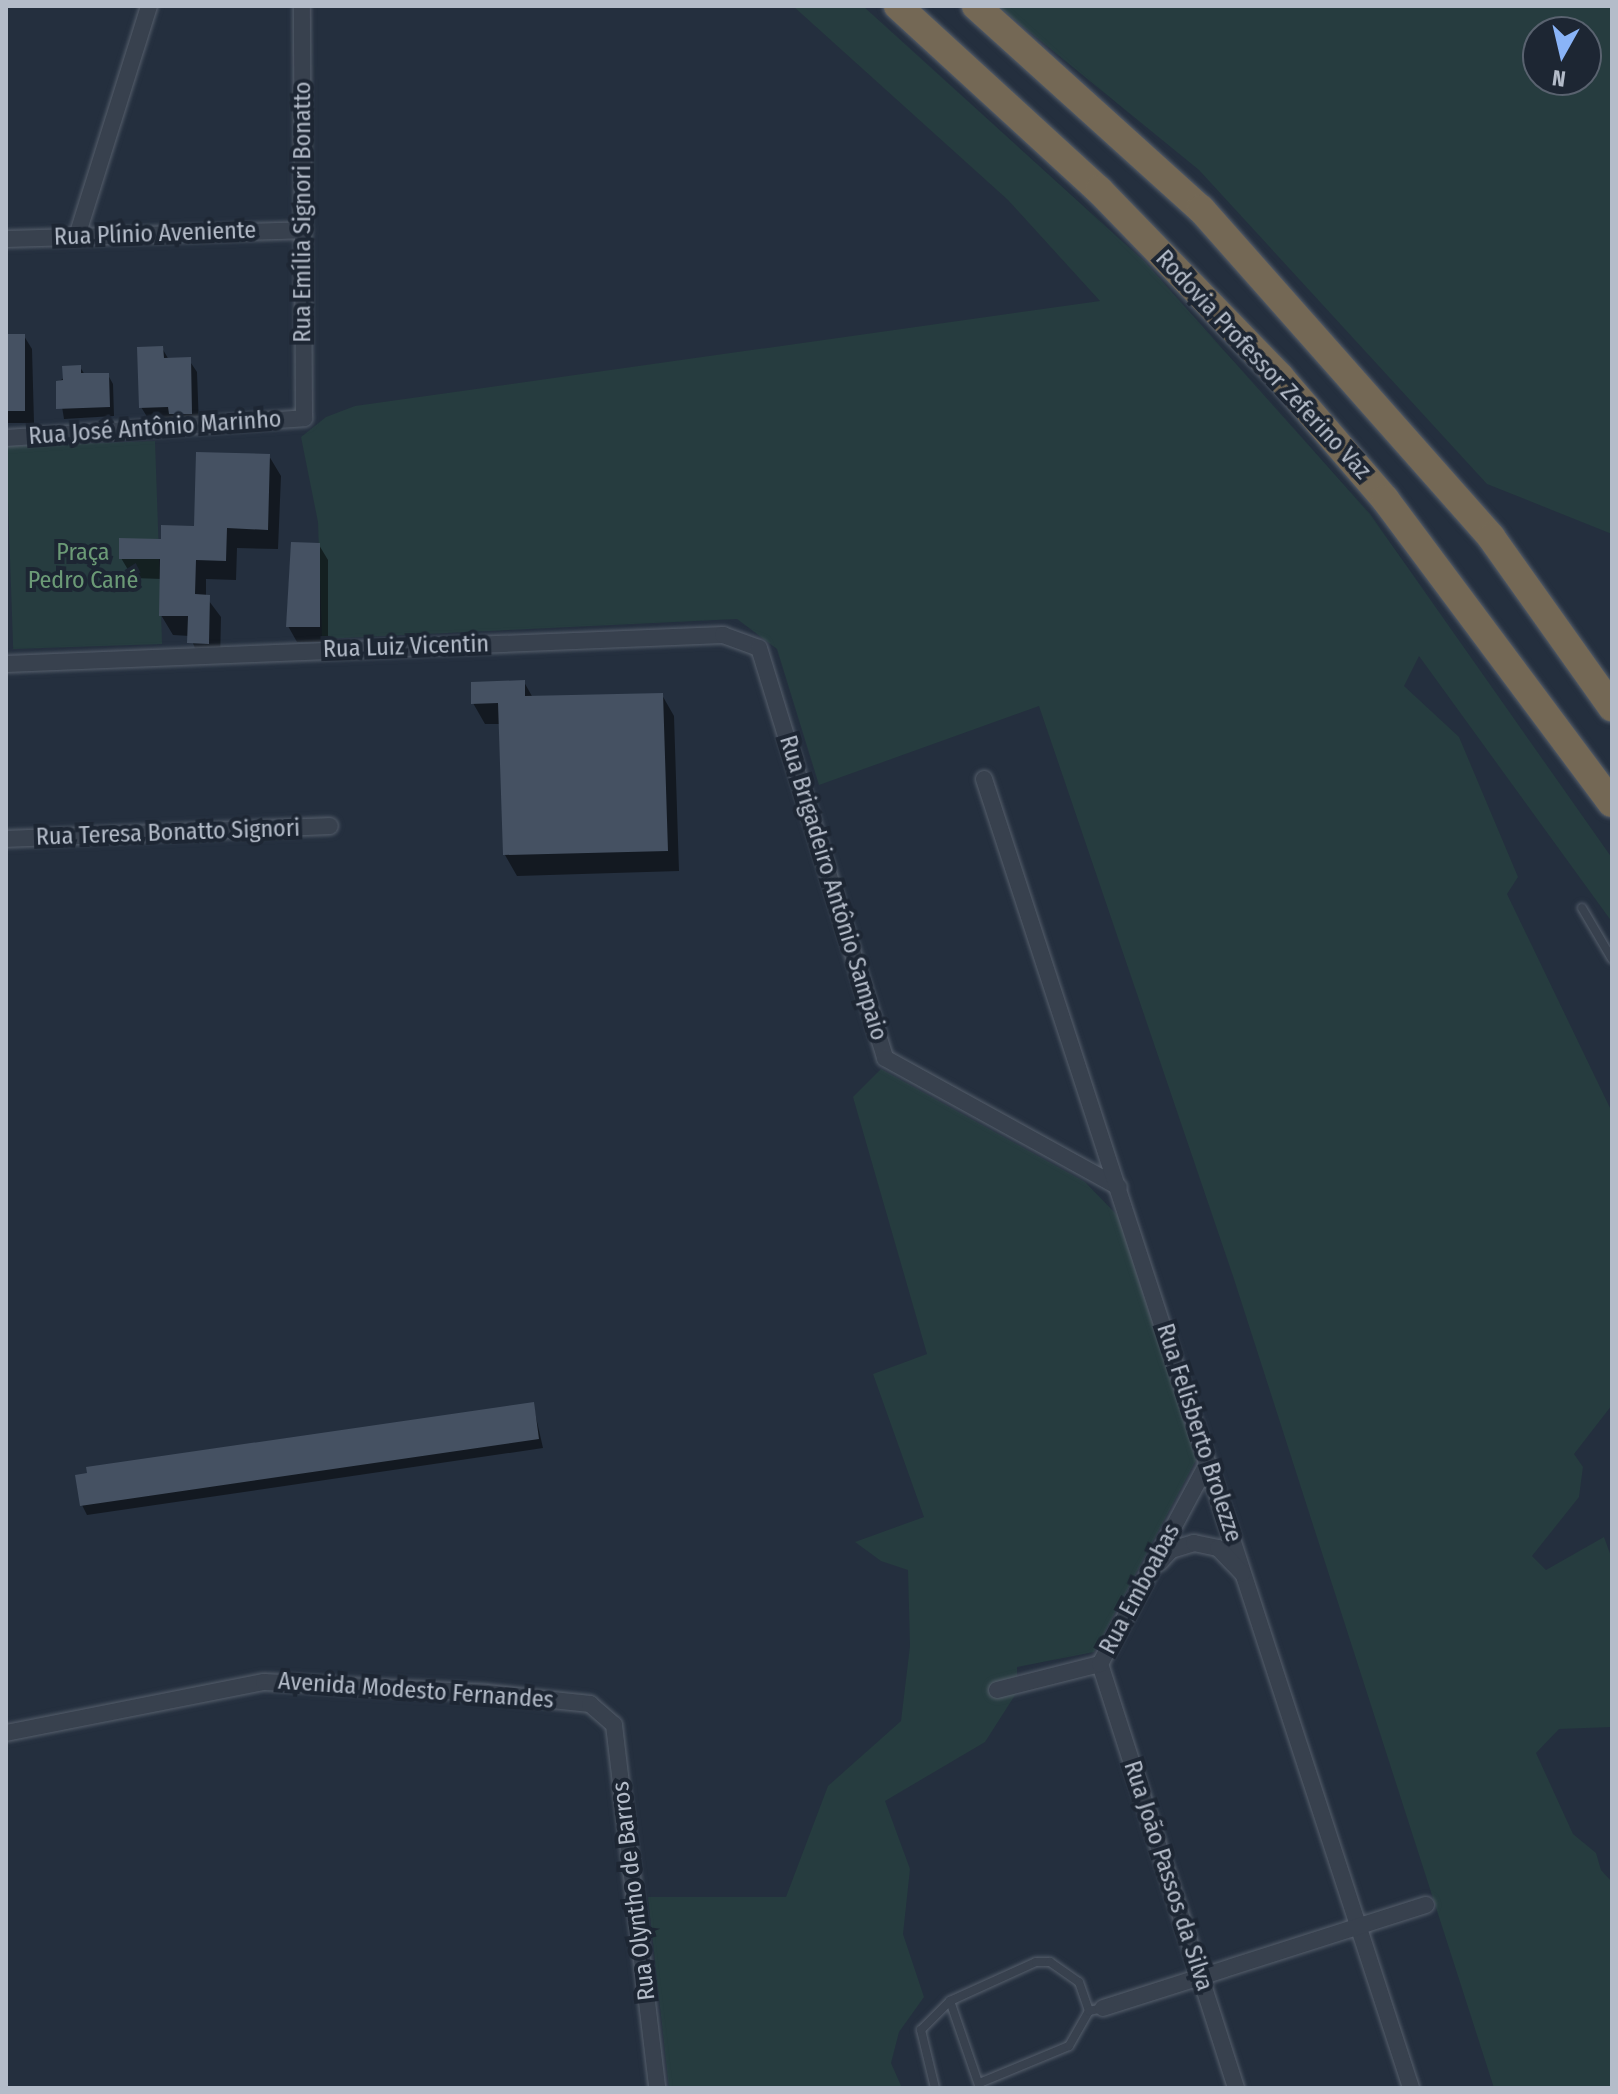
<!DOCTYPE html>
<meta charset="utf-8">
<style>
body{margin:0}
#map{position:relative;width:1618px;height:2094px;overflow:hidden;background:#242f3e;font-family:"Fira Sans Condensed",sans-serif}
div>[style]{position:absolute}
.green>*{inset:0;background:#263c3f;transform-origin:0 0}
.shadow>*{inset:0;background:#0007}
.building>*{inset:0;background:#455162;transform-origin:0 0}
.roads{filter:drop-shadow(0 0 2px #565f6c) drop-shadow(0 0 2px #565f6c)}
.lane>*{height:8px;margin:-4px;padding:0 4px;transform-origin:4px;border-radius:4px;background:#38414e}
.street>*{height:16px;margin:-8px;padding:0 8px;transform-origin:8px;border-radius:8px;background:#38414e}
.highway>*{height:28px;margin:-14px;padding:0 14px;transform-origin:14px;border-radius:14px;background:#746855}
span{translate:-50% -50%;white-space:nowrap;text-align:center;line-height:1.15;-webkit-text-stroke:8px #1d2633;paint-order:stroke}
.street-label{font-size:24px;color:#b4bcc9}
.park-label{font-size:24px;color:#6b9a76}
.frame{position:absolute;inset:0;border:8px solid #b4bcc9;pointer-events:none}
.north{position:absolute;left:1522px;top:16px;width:80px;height:80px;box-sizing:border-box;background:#1d2633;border:2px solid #59626f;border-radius:50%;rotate:188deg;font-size:22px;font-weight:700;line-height:32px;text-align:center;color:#b4bcc9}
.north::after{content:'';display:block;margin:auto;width:28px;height:36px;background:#8ab4f8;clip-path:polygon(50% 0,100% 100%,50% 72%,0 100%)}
</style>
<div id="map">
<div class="green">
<div style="clip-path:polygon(793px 6px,863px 6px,1145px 262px,1370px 514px,1612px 858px,1612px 922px,1419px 656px,1404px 686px,1459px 737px,1518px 877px,1507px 894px,1612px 1112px,1612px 1405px,1574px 1454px,1583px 1467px,1579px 1497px,1532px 1556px,1546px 1570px,1604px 1537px,1612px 1559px,1612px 1727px,1559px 1729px,1536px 1753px,1573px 1834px,1596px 1853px,1601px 1870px,1612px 1882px,1612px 2088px,1494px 2088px,1233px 1276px,1039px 706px,819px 785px,777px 649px,737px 619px,322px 639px,318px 522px,301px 437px,326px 417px,355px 406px,1100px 301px,1008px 200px)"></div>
<div style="clip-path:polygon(evenodd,998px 6px,1612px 6px,1612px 534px,1487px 484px,1199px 170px,998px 6px,1538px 32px,1586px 32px,1586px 80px,1538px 80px,1538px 32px)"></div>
<div style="left:155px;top:441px;width:203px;height:149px;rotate:88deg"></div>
<div style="clip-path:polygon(881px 1069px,1085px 1182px,1118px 1216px,1196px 1460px,1094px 1652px,1017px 1667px,1017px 1692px,985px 1742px,885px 1801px,910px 1869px,903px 1934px,924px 1997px,899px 2032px,891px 2063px,902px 2088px,669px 2088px,648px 1897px,786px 1897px,828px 1786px,901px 1721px,910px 1646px,908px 1570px,881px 1561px,855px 1542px,924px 1517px,873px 1374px,927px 1354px,853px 1097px)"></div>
</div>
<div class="shadow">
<div style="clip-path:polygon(6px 336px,24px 336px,32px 349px,34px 423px,6px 423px)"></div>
<div style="clip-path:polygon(162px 348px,169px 360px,189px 360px,197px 372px,199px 426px,149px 420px,141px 407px)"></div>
<div style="clip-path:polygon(80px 367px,85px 375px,108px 375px,113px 384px,114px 416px,64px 419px,58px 382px)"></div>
<div style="clip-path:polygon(269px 456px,281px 476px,278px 549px,237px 548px,236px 580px,206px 579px,206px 597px,221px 617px,220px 663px,201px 663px,190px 636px,173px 635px,161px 615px,162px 579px,133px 578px,121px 558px,196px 528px)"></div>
<div style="clip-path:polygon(319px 545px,328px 560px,328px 642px,297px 642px,288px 626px)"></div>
<div style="clip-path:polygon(524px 682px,533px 698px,662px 695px,674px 716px,679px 871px,517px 876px,505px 855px,501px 724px,485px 724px,473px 703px)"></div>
<div style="clip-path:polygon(533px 1404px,543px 1448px,87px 1515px,82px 1505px)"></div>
</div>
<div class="building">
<div style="left:6px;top:334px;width:19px;height:77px"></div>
<div style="clip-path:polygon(163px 346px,164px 358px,191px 357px,192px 414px,169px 414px,168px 407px,139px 408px,137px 347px)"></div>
<div style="clip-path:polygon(81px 365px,81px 373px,109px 373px,110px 407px,56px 409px,56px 381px,63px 380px,62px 366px)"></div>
<div style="clip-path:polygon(196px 452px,270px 454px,268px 530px,227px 528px,226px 561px,196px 560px,195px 594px,210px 595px,209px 644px,187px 643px,188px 616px,159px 616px,160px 559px,119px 559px,119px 538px,161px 539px,161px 525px,194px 526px)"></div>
<div style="clip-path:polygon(291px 542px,320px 543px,320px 627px,286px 627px)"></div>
<div style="clip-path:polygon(525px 680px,525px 696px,663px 693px,668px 851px,503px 855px,498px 703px,471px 704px,471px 682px)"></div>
<div style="clip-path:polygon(534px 1402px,539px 1439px,80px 1506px,75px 1475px,87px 1473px,86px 1467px)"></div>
</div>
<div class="roads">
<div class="lane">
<div style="left:1582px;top:908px;width:59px;rotate:59.5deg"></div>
<div style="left:950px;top:2001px;width:92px;rotate:71deg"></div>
<div style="left:982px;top:2082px;width:94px;rotate:-22.5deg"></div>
<div style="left:1069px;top:2046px;width:40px;rotate:-60.3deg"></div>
<div style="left:935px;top:2088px;width:60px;rotate:-103.6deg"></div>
<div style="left:921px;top:2030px;width:41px;rotate:-45deg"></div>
<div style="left:950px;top:2001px;width:94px;rotate:-24.4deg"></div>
<div style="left:1036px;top:1962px;width:14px"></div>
<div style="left:1050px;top:1962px;width:35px;rotate:35deg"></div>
<div style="left:1079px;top:1982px;width:31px;rotate:71deg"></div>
<div style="left:1089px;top:2011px;width:14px;rotate:-12deg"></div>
</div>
<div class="street">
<div style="left:77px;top:236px;width:241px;rotate:-72.6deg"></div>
<div style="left:6px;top:239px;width:298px;rotate:-1.7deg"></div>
<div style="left:6px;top:438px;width:299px;rotate:-3.8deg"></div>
<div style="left:304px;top:418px;width:412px;rotate:-90.3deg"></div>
<div style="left:6px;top:664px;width:718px;rotate:-2.32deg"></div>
<div style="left:723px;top:635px;width:38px;rotate:20deg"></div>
<div style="left:759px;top:648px;width:429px;rotate:72.9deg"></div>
<div style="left:885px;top:1058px;width:267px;rotate:28.9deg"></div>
<div style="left:984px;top:779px;width:1377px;rotate:71.93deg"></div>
<div style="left:6px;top:839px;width:324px;rotate:-2.3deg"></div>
<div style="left:1159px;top:1563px;width:18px;rotate:-47deg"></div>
<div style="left:1171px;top:1550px;width:24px;rotate:-17deg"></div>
<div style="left:1194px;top:1543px;width:25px;rotate:12deg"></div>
<div style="left:1218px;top:1548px;width:35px;rotate:46deg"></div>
<div style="left:1100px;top:1664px;width:445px;rotate:72.2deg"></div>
<div style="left:997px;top:1690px;width:106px;rotate:-14.2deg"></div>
<div style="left:1100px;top:1664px;width:228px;rotate:-61.8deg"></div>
<div style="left:6px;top:1733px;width:263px;rotate:-11.2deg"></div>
<div style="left:264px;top:1682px;width:222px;rotate:2.8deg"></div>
<div style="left:486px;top:1693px;width:105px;rotate:6deg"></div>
<div style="left:590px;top:1704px;width:32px;rotate:41deg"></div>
<div style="left:614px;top:1725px;width:366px;rotate:83.2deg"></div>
<div style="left:1103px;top:2008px;width:339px;rotate:-17.7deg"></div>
</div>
<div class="highway">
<div style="left:898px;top:6px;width:273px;rotate:42.5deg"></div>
<div style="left:1099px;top:190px;width:260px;rotate:45.9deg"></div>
<div style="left:1280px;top:377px;width:161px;rotate:49.3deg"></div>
<div style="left:1385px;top:499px;width:379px;rotate:53.3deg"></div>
<div style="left:976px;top:6px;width:303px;rotate:42.1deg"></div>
<div style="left:1201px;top:209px;width:438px;rotate:48.5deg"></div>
<div style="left:1491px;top:537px;width:209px;rotate:54.6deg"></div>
</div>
</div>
<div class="street-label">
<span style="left:303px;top:212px;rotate:-90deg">Rua Emília Signori Bonatto</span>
<span style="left:155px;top:234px;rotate:-2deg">Rua Plínio Aveniente</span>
<span style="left:1263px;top:365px;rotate:47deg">Rodovia Professor Zeferino Vaz</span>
<span style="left:155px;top:428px;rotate:-4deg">Rua José Antônio Marinho</span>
<span style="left:406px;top:647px;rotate:-2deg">Rua Luiz Vicentin</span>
<span style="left:168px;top:833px;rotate:-2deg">Rua Teresa Bonatto Signori</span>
<span style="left:833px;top:888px;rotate:73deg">Rua Brigadeiro Antônio Sampaio</span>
<span style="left:1199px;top:1433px;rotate:72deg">Rua Felisberto Brolezze</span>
<span style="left:1140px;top:1589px;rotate:-62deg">Rua Emboabas</span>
<span style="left:416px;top:1691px;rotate:4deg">Avenida Modesto Fernandes</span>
<span style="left:1168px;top:1876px;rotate:72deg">Rua João Passos da Silva</span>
<span style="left:634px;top:1891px;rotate:-97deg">Rua Olyntho de Barros</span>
</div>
<div class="park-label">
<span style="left:83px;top:567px">Praça<br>Pedro Cané</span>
</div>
<div class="frame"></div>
<div class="north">N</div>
</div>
